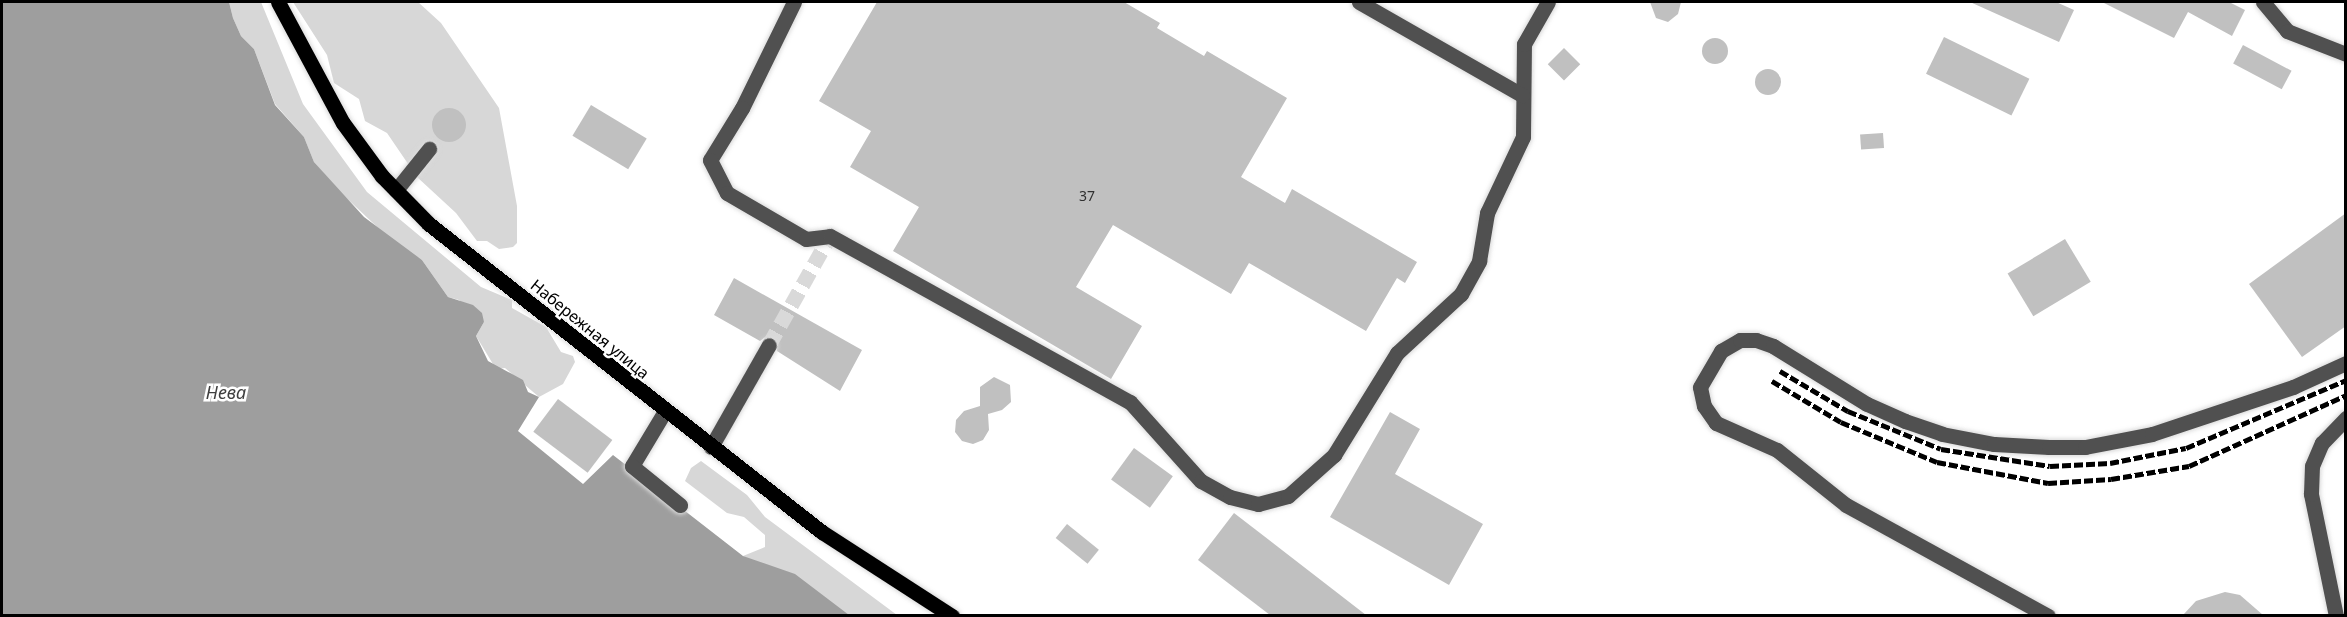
<!DOCTYPE html>
<meta charset="utf-8">
<style>
body{margin:0}
#map{position:relative;width:2347px;height:617px;overflow:hidden;background:#fff;font-family:"Noto Sans",sans-serif}
div>[style]{position:absolute}
.green>*{inset:0;background:#d7d7d7}
.water>*{inset:0;background:#9e9e9e}
.building>*{inset:0;background:#c0c0c0;transform-origin:0 0}
.round{border-radius:50%}
.minor-tunnel>*{height:15px;margin-top:-7.5px;transform-origin:0;background:repeating-linear-gradient(90deg,#d9d9d9 0 15px,transparent 0 23px)}
.roads{filter:drop-shadow(0 0 2px #dbdbdb) drop-shadow(0 0 2px #dbdbdb)}
.minor>*{height:15px;margin:-7.5px;padding:0 7.5px;transform-origin:7.5px;border-radius:7.5px;background:#505050}
.major>*{height:15px;margin:-7.5px;padding:0 7.5px;transform-origin:7.5px;border-radius:7.5px;background:#000}
.rail>*{height:4.5px;margin-top:-2.25px;transform-origin:0;background:repeating-linear-gradient(90deg,#000 0 9px,transparent 0 12px)}
span{translate:-50% -50%;white-space:nowrap;text-align:center;line-height:1.15;-webkit-text-stroke:5px #fff;paint-order:stroke}
.number-label{font-size:14px;color:#303030}
.number-label span{-webkit-text-stroke-width:0}
.street-label{font-size:16px;color:#000}
.water-label{font-size:18px;color:#3f3f3f;font-style:italic}
.frame{position:absolute;inset:0;border:3px solid #000;pointer-events:none}
</style>
<div id="map">
<div class="green">
<div style="clip-path:polygon(229px 2px,261px 2px,303px 104px,367px 192px,481px 287px,512px 300px,512px 308px,546px 327px,561px 352px,573px 356px,575px 362px,563px 384px,539px 397px,505px 368px,496px 369px,476px 336px,484px 322px,459px 300px,448px 297px,422px 260px,392px 241px,338px 190px,314px 162px,304px 137px,275px 104px,254px 49px,241px 36px,233px 18px)"></div>
<div style="clip-path:polygon(293px 2px,418px 2px,441px 23px,499px 108px,517px 206px,517px 243px,513px 247px,499px 249px,487px 241px,477px 241px,456px 213px,417px 177px,387px 133px,365px 121px,359px 99px,334px 83px,327px 55px)"></div>
<div style="clip-path:polygon(701px 461px,747px 495px,765px 517px,897px 615px,849px 615px,743px 556px,765px 547px,765px 535px,744px 517px,727px 513px,685px 481px,691px 468px)"></div>
</div>
<div class="water">
<div style="clip-path:polygon(2px 2px,229px 2px,233px 18px,241px 36px,254px 49px,275px 105px,304px 137px,314px 162px,364px 217px,422px 260px,448px 297px,473px 305px,482px 313px,484px 322px,476px 336px,488px 361px,523px 380px,528px 392px,539px 397px,518px 431px,583px 484px,613px 455px,743px 556px,795px 574px,849px 615px,2px 615px)"></div>
</div>
<div class="building">
<div style="clip-path:polygon(877px 2px,1124px 2px,1160px 23px,1157px 28px,1204px 56px,1207px 51px,1287px 98px,1241px 177px,1285px 203px,1292px 189px,1417px 262px,1405px 283px,1397px 278px,1366px 331px,1249px 263px,1231px 294px,1113px 225px,1076px 287px,1142px 326px,1111px 379px,893px 251px,919px 207px,850px 167px,871px 131px,819px 101px)"></div>
<div style="clip-path:polygon(1650px 2px,1681px 2px,1678px 14px,1668px 22px,1656px 18px)"></div>
<div style="clip-path:polygon(1970px 2px,2056px 2px,2074px 10px,2059px 42px)"></div>
<div style="clip-path:polygon(2102px 2px,2229px 2px,2245px 10px,2232px 36px,2188px 12px,2174px 38px)"></div>
<div style="left:1944px;top:37px;width:95px;height:41px;rotate:26deg"></div>
<div class="round" style="left:1702px;top:38px;width:26px;height:26px"></div>
<div style="left:2243px;top:45px;width:55px;height:21px;rotate:28deg"></div>
<div style="left:1564px;top:48px;width:23px;height:23px;rotate:45deg"></div>
<div class="round" style="left:1755px;top:69px;width:26px;height:26px"></div>
<div style="left:591px;top:105px;width:65px;height:36px;rotate:31deg"></div>
<div class="round" style="left:432px;top:108px;width:34px;height:34px"></div>
<div style="left:1883px;top:133px;width:15px;height:23px;rotate:86deg"></div>
<div style="clip-path:polygon(2346px 213px,2346px 326px,2302px 357px,2249px 284px)"></div>
<div style="left:2065px;top:239px;width:50px;height:67px;rotate:59deg"></div>
<div style="clip-path:polygon(734px 278px,862px 350px,840px 391px,777px 351px,774px 337px,768px 335px,760px 341px,714px 315px)"></div>
<div style="clip-path:polygon(994px 377px,1010px 385px,1011px 402px,1002px 410px,988px 414px,989px 430px,983px 440px,973px 444px,962px 441px,955px 432px,956px 420px,964px 411px,980px 406px,980px 387px)"></div>
<div style="left:558px;top:399px;width:68px;height:41px;rotate:37deg"></div>
<div style="clip-path:polygon(1390px 412px,1420px 429px,1395px 474px,1483px 524px,1449px 585px,1330px 517px)"></div>
<div style="left:1134px;top:448px;width:48px;height:39px;rotate:36deg"></div>
<div style="clip-path:polygon(1234px 513px,1366px 615px,1270px 615px,1198px 560px)"></div>
<div style="left:1067px;top:524px;width:41px;height:18px;rotate:39deg"></div>
<div style="clip-path:polygon(2225px 592px,2240px 595px,2263px 615px,2183px 615px,2196px 601px)"></div>
</div>
<div class="minor-tunnel">
<div style="left:769px;top:345px;width:125px;rotate:-60.8deg"></div>
</div>
<div class="roads">
<div class="minor">
<div style="left:794px;top:2px;width:118px;rotate:116.1deg"></div>
<div style="left:742px;top:108px;width:61px;rotate:121.6deg"></div>
<div style="left:710px;top:160px;width:37px;rotate:63deg"></div>
<div style="left:727px;top:193px;width:91px;rotate:30.2deg"></div>
<div style="left:806px;top:239px;width:24px;rotate:-7deg"></div>
<div style="left:830px;top:236px;width:343px;rotate:29deg"></div>
<div style="left:1130px;top:402px;width:106px;rotate:48.1deg"></div>
<div style="left:1201px;top:481px;width:33px;rotate:29deg"></div>
<div style="left:1230px;top:497px;width:29px;rotate:14deg"></div>
<div style="left:1258px;top:504px;width:31px;rotate:-15deg"></div>
<div style="left:1288px;top:496px;width:62px;rotate:-41.7deg"></div>
<div style="left:1334px;top:455px;width:120px;rotate:-58.3deg"></div>
<div style="left:1397px;top:353px;width:87px;rotate:-42.7deg"></div>
<div style="left:1461px;top:294px;width:38px;rotate:-61deg"></div>
<div style="left:1479px;top:261px;width:49px;rotate:-80.5deg"></div>
<div style="left:1487px;top:213px;width:84px;rotate:-64.7deg"></div>
<div style="left:1523px;top:137px;width:93px;rotate:-89.4deg"></div>
<div style="left:1524px;top:44px;width:48px;rotate:-60.3deg"></div>
<div style="left:1359px;top:2px;width:188px;rotate:29.7deg"></div>
<div style="left:2263px;top:2px;width:38px;rotate:50deg"></div>
<div style="left:2287px;top:31px;width:63px;rotate:21.3deg"></div>
<div style="left:396px;top:190px;width:53px;rotate:-51.2deg"></div>
<div style="left:665px;top:411px;width:64px;rotate:121deg"></div>
<div style="left:632px;top:466px;width:62px;rotate:39.1deg"></div>
<div style="left:711px;top:447px;width:117px;rotate:-60.4deg"></div>
<div style="left:2048px;top:616px;width:230px;rotate:-151.2deg"></div>
<div style="left:1846px;top:505px;width:88px;rotate:-141.4deg"></div>
<div style="left:1777px;top:450px;width:67px;rotate:-156.1deg"></div>
<div style="left:1716px;top:423px;width:21px;rotate:-125deg"></div>
<div style="left:1704px;top:406px;width:19px;rotate:-102deg"></div>
<div style="left:1700px;top:387px;width:42px;rotate:-59.7deg"></div>
<div style="left:1721px;top:351px;width:22px;rotate:-30deg"></div>
<div style="left:1740px;top:340px;width:16px"></div>
<div style="left:1756px;top:340px;width:18px;rotate:19deg"></div>
<div style="left:1773px;top:346px;width:110px;rotate:31.7deg"></div>
<div style="left:1867px;top:404px;width:42px;rotate:24.1deg"></div>
<div style="left:1905px;top:421px;width:39px;rotate:19deg"></div>
<div style="left:1942px;top:434px;width:53px;rotate:10.9deg"></div>
<div style="left:1994px;top:444px;width:55px;rotate:3.1deg"></div>
<div style="left:2049px;top:447px;width:36px"></div>
<div style="left:2085px;top:447px;width:68px;rotate:-11deg"></div>
<div style="left:2152px;top:434px;width:149px;rotate:-18.4deg"></div>
<div style="left:2293px;top:387px;width:58px;rotate:-24.4deg"></div>
<div style="left:2336px;top:616px;width:125px;rotate:-101.6deg"></div>
<div style="left:2311px;top:494px;width:28px;rotate:-88deg"></div>
<div style="left:2312px;top:466px;width:25px;rotate:-67deg"></div>
<div style="left:2322px;top:443px;width:35px;rotate:-46deg"></div>
</div>
<div class="major">
<div style="left:278px;top:2px;width:137px;rotate:61.8deg"></div>
<div style="left:343px;top:123px;width:66px;rotate:53.7deg"></div>
<div style="left:382px;top:176px;width:67px;rotate:45.6deg"></div>
<div style="left:429px;top:224px;width:499px;rotate:38.1deg"></div>
<div style="left:822px;top:532px;width:155px;rotate:32.9deg"></div>
</div>
</div>
<div class="rail">
<div style="left:1780px;top:371px;width:79px;rotate:30.5deg"></div>
<div style="left:1848px;top:411px;width:100px;rotate:22.2deg"></div>
<div style="left:1941px;top:449px;width:110px;rotate:8.9deg"></div>
<div style="left:2050px;top:466px;width:60px;rotate:-2.9deg"></div>
<div style="left:2110px;top:463px;width:77px;rotate:-11.2deg"></div>
<div style="left:2186px;top:448px;width:174px;rotate:-23deg"></div>
<div style="left:1772px;top:381px;width:80px;rotate:30.7deg"></div>
<div style="left:1841px;top:422px;width:104px;rotate:22.6deg"></div>
<div style="left:1937px;top:462px;width:113px;rotate:10.7deg"></div>
<div style="left:2048px;top:483px;width:63px;rotate:-3.6deg"></div>
<div style="left:2111px;top:479px;width:79px;rotate:-9.5deg"></div>
<div style="left:2189px;top:466px;width:172px;rotate:-24.3deg"></div>
</div>
<div class="number-label">
<span style="left:1087px;top:196px">37</span>
</div>
<div class="street-label">
<span style="left:590px;top:329px;rotate:39deg">Набережная улица</span>
</div>
<div class="water-label">
<span style="left:226px;top:392px">Нева</span>
</div>
<div class="frame"></div>
</div>
